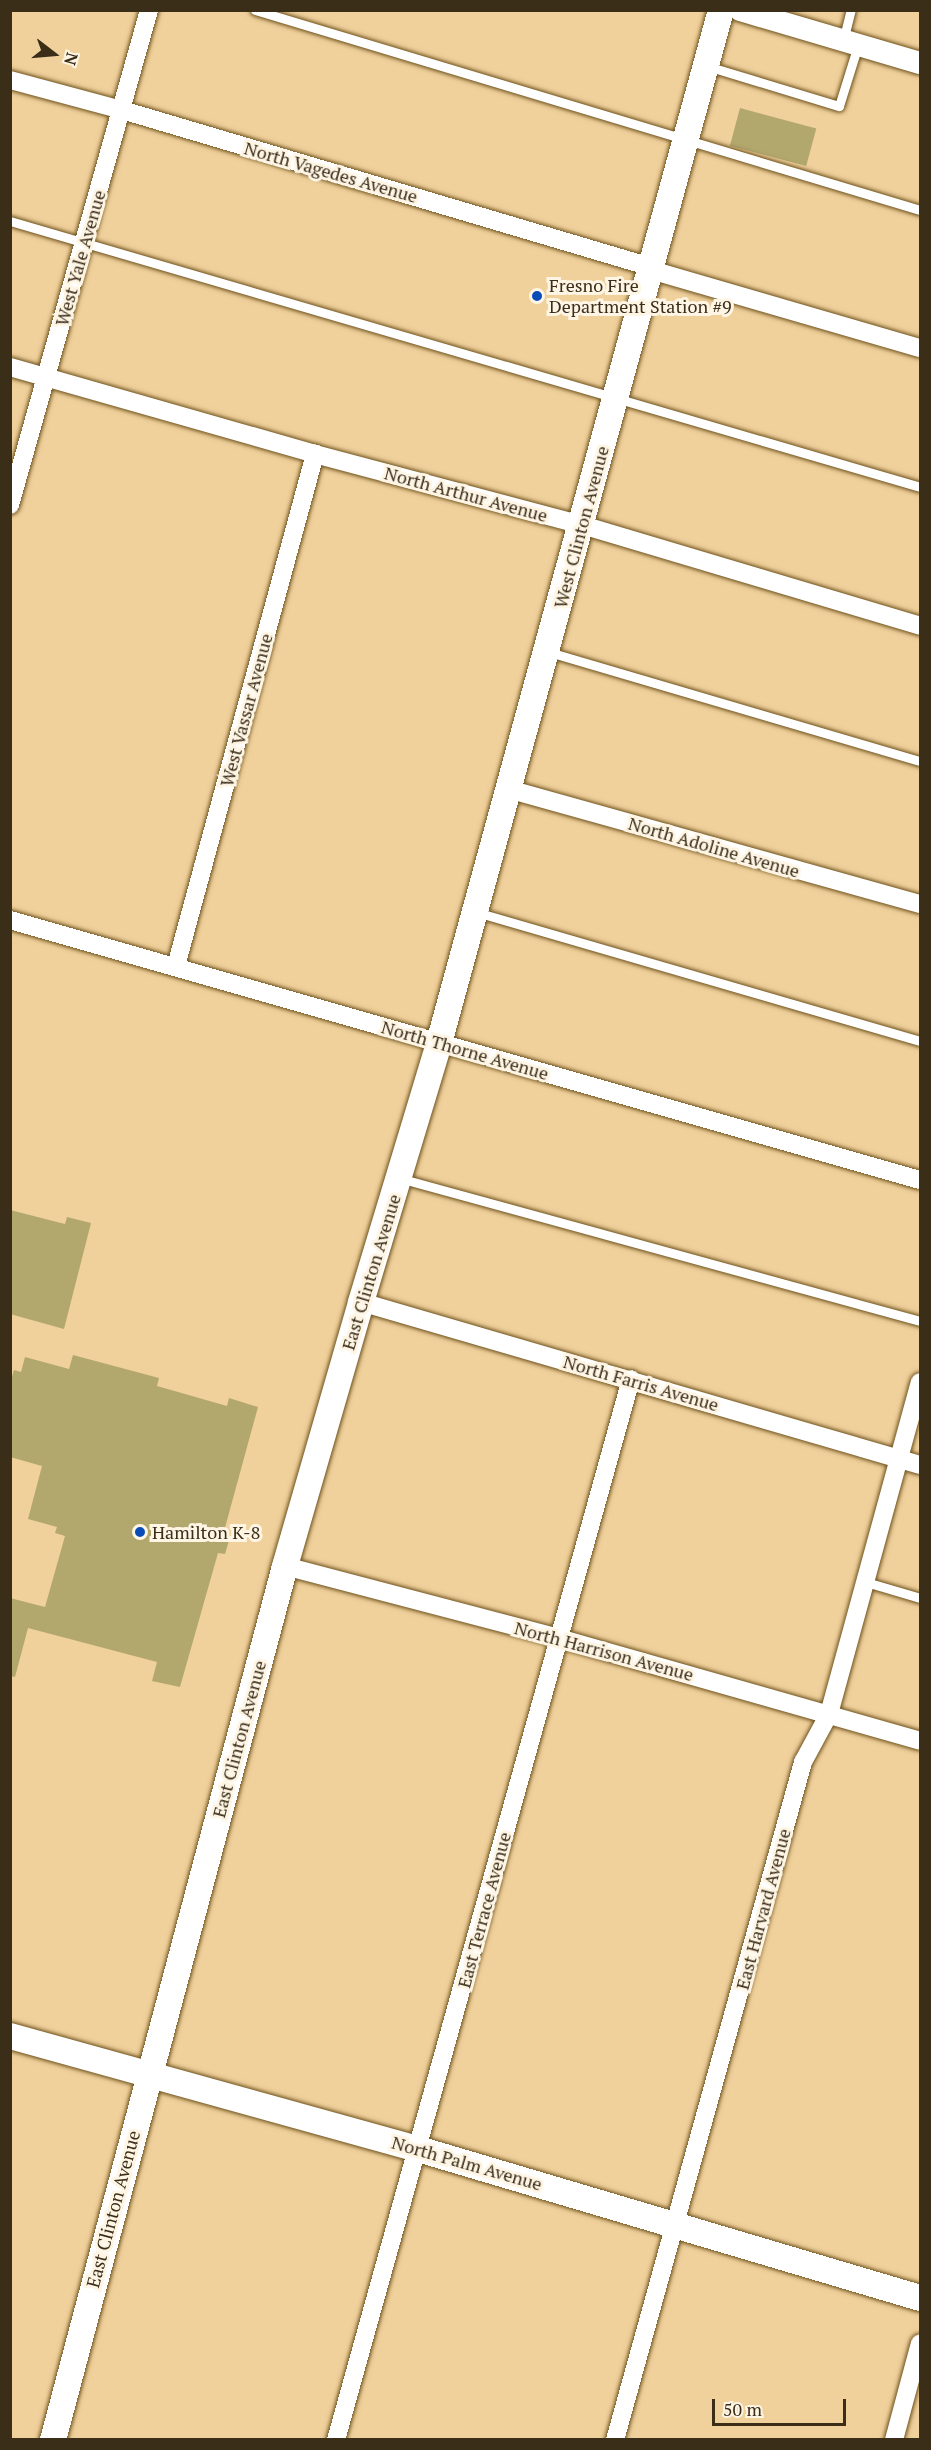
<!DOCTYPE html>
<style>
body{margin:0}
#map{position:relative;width:931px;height:2450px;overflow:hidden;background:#f0d09b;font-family:"PT Serif",serif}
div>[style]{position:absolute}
.building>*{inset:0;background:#b2a86e;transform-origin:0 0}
.roads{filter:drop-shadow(0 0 2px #6d511c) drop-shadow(0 0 2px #6d511c)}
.service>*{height:9px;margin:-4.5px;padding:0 4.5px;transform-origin:4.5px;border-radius:4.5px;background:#fff}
.minor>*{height:18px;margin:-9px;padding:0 9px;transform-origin:9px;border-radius:9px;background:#fff}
.tertiary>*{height:22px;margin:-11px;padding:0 11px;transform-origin:11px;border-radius:11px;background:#fff}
.secondary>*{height:26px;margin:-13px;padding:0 13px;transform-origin:13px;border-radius:13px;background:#fff}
.dots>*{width:16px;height:16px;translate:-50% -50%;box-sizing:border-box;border:3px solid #fef5e5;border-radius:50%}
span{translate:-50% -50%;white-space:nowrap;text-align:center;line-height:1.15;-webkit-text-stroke:6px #fef5e5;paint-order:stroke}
.street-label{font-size:18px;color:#3b2e19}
.poi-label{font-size:18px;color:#3b2e19}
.left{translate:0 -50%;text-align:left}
.frame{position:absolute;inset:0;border:12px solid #3b2e19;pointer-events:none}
.north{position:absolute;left:24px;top:24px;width:60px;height:60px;-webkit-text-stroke:4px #fef5e5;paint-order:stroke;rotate:106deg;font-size:16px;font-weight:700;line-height:24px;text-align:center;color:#3b2e19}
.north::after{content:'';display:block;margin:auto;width:21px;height:27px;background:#3b2e19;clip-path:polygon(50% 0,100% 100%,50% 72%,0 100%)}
.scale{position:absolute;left:712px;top:2399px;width:134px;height:27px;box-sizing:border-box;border:3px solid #3b2e19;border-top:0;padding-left:8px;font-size:18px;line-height:21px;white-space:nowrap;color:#3b2e19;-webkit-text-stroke:4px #fef5e5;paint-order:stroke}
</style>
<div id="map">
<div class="building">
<div style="left:740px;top:108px;width:79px;height:39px;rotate:15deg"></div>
<div style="clip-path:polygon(10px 1210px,65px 1224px,67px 1217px,91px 1223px,64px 1329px,10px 1314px)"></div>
<div style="clip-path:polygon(73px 1355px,159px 1378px,157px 1386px,227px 1406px,229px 1398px,258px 1407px,223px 1535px,230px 1537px,225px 1554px,218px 1553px,180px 1687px,152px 1681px,157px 1662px,28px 1628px,15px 1677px,10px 1676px,10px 1598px,45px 1607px,65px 1536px,55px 1533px,57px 1527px,28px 1519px,42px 1466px,10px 1457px,10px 1383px,14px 1370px,21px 1372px,25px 1357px,69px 1369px)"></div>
</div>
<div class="roads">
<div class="service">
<div style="left:255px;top:10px;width:694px;rotate:16.74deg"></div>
<div style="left:843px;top:41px;width:32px;rotate:-76deg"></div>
<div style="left:707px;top:66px;width:138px;rotate:16.9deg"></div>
<div style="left:839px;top:106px;width:64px;rotate:-72.7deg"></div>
<div style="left:10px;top:221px;width:948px;rotate:16.29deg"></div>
<div style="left:549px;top:652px;width:387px;rotate:16.4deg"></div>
<div style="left:476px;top:912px;width:462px;rotate:16.2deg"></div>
<div style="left:399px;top:1178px;width:540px;rotate:15.35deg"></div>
<div style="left:866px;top:1582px;width:56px;rotate:16.5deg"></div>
</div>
<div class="minor">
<div style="left:10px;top:80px;width:116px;rotate:15deg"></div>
<div style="left:122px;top:110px;width:552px;rotate:16.53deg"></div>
<div style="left:651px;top:270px;width:280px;rotate:16.2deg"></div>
<div style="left:10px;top:367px;width:317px;rotate:15.9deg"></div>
<div style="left:315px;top:454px;width:276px;rotate:14.9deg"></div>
<div style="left:582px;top:525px;width:353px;rotate:16.6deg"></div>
<div style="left:10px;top:505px;width:514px;rotate:-74.31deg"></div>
<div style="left:508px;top:789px;width:428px;rotate:15.6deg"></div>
<div style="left:10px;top:920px;width:946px;rotate:15.95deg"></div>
<div style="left:176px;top:966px;width:531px;rotate:-74.81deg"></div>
<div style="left:361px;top:1302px;width:582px;rotate:16.26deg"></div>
<div style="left:285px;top:1566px;width:283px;rotate:14.7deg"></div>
<div style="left:559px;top:1638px;width:375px;rotate:15.9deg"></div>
<div style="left:336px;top:2440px;width:1101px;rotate:-74.46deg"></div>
<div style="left:615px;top:2440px;width:704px;rotate:-74.5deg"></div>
<div style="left:803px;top:1762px;width:55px;rotate:-61.6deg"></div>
<div style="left:829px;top:1714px;width:344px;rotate:-74.7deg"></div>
<div style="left:894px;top:2440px;width:100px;rotate:-75deg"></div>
</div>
<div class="tertiary">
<div style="left:740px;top:10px;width:188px;rotate:16.4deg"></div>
</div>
<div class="secondary">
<div style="left:10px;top:2036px;width:423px;rotate:15.5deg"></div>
<div style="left:418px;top:2149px;width:524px;rotate:16.53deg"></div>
<div style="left:53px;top:2440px;width:904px;rotate:-75.13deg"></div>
<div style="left:285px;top:1566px;width:275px;rotate:-73.9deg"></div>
<div style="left:361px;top:1302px;width:270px;rotate:-73.2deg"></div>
<div style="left:439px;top:1043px;width:1071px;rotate:-74.73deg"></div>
</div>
</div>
<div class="dots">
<div style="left:537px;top:296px;background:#084db7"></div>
<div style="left:140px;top:1532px;background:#084db7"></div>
</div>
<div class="street-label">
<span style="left:331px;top:172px;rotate:16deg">North Vagedes Avenue</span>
<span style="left:80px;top:258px;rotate:-74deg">West Yale Avenue</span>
<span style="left:466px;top:494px;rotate:15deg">North Arthur Avenue</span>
<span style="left:581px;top:527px;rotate:-75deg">West Clinton Avenue</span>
<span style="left:246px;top:710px;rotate:-75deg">West Vassar Avenue</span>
<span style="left:714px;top:847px;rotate:16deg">North Adoline Avenue</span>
<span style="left:465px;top:1050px;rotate:16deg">North Thorne Avenue</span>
<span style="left:371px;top:1272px;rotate:-73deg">East Clinton Avenue</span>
<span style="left:641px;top:1383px;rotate:16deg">North Farris Avenue</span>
<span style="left:604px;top:1651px;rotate:15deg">North Harrison Avenue</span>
<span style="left:239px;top:1739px;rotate:-75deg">East Clinton Avenue</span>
<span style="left:763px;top:1909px;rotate:-75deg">East Harvard Avenue</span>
<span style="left:484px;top:1910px;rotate:-75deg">East Terrace Avenue</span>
<span style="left:467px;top:2163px;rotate:16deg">North Palm Avenue</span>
<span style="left:113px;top:2209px;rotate:-75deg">East Clinton Avenue</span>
</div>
<div class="poi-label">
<span class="left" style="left:549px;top:296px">Fresno Fire<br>Department Station #9</span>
<span class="left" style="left:152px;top:1532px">Hamilton K-8</span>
</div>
<div class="frame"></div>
<div class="north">N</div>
<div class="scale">50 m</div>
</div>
